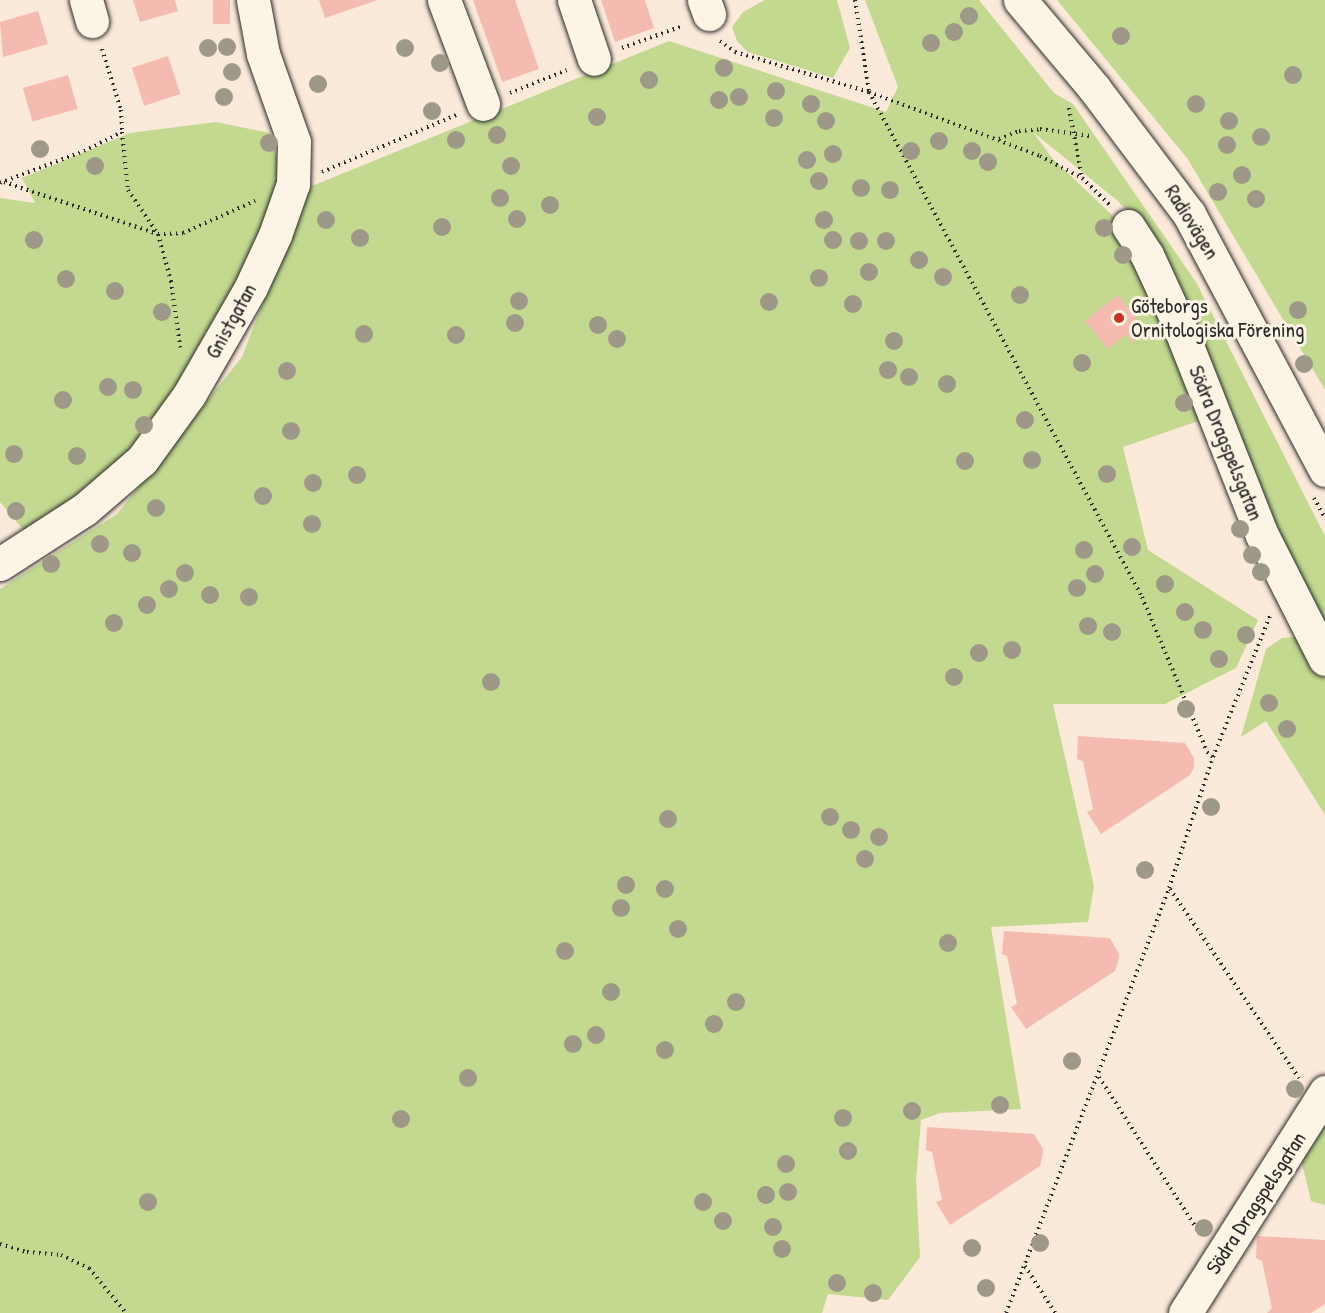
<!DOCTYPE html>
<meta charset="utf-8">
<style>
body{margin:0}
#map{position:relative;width:1325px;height:1313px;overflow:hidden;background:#fbe9da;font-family:"Patrick Hand",sans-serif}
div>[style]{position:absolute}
.green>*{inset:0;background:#c2d98f}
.building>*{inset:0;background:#f5bab0;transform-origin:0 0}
.path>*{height:4px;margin-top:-2px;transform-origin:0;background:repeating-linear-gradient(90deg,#2b2b2b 0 1.5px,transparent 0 6px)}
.roads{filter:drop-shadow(0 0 2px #2b2b2b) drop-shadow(0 0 2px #2b2b2b)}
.minor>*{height:33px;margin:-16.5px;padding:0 16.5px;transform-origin:16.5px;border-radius:16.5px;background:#fcf5e5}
.trees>*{width:18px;height:18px;margin:-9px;border-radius:50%;background:#9e9888}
.dots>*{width:16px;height:16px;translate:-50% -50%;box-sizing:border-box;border:3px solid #fcf5e5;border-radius:50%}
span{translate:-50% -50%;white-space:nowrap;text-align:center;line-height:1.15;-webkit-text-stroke:6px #fcf5e5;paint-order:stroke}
.street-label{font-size:21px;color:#2b2b2b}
.poi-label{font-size:21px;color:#2b2b2b}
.left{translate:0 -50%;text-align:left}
</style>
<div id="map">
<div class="green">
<div style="clip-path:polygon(765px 0,837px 0,850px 48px,833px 78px,748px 52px,737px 41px,732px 27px,743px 12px)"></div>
<div style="clip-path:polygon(865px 0,979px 0,1054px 93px,1073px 104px,1196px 282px,1325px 536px,1325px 627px,1284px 558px,1145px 232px,1118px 201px,1033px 132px,1053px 159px,1111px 214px,1140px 261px,1204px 419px,1123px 447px,1148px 550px,1258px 620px,1236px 668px,1165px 704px,1053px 704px,1094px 886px,1088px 922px,991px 927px,1021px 1109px,940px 1113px,921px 1120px,916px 1181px,920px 1257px,888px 1300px,828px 1294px,822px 1313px,0 1313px,0 589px,117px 514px,242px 357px,307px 188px,669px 41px,886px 112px,898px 87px)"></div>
<div style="clip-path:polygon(1057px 0,1325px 0,1325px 390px,1187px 158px)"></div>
<div style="clip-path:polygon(216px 122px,270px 133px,282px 176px,270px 221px,161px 416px,100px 481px,26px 533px,0 502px,0 198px,35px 203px,22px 178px,130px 133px)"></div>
<div style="clip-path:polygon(1296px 637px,1306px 647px,1325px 680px,1325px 815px,1266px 721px,1241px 737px,1266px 649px,1282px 638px)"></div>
<div style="clip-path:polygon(1325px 1116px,1325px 1205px,1311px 1201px,1300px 1155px)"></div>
</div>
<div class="building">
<div style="clip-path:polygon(133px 0,175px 0,178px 11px,140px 22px)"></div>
<div style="left:213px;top:0;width:17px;height:24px"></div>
<div style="clip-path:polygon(319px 0,378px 0,325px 18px)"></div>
<div style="clip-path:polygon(473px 0,515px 0,539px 69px,502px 82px)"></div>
<div style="clip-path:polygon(601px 0,645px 0,654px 28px,615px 42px)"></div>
<div style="clip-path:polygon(38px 11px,48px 44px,3px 57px,0 22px)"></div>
<div style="left:168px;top:56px;width:40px;height:38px;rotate:72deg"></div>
<div style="left:68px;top:75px;width:35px;height:47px;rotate:74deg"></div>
<div style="clip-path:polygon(1118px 295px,1147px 332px,1133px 343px,1126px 334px,1108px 349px,1085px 321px)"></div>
<div style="clip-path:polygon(1078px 736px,1185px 743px,1194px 758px,1194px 767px,1190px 775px,1101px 834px,1087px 812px,1093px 809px,1083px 761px,1077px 759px)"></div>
<div style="clip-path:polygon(1004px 931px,1110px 938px,1119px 954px,1118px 962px,1115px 971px,1026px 1029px,1011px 1007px,1017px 1004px,1007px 956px,1002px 954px)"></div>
<div style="clip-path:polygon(927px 1127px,1034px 1134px,1043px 1149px,1042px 1158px,1040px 1166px,950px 1225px,936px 1202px,942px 1200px,932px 1152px,926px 1150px)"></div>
<div style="clip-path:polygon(1257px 1236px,1325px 1240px,1325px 1304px,1311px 1313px,1267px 1313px,1272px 1308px,1262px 1261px,1256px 1258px)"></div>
</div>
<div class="path">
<div style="left:855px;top:0;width:93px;rotate:81.3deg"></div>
<div style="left:869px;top:92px;width:574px;rotate:61.6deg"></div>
<div style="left:1142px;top:597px;width:168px;rotate:67.2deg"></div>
<div style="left:1207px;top:752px;width:8px;rotate:40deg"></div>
<div style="left:720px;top:41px;width:19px;rotate:36deg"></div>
<div style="left:735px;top:52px;width:140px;rotate:16.6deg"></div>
<div style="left:869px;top:92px;width:183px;rotate:20.5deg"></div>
<div style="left:1040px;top:156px;width:47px;rotate:27.6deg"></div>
<div style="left:1082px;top:178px;width:39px;rotate:44deg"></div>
<div style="left:622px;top:48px;width:64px;rotate:-20.1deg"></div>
<div style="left:102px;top:49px;width:64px;rotate:72.7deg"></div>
<div style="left:121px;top:110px;width:22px;rotate:87deg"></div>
<div style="left:510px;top:93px;width:61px;rotate:-22deg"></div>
<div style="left:1069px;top:108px;width:71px;rotate:79.5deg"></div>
<div style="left:999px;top:139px;width:22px;rotate:-22deg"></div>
<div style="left:1019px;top:131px;width:21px;rotate:-5deg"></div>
<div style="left:1040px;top:129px;width:51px;rotate:7.8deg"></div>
<div style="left:322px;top:172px;width:146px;rotate:-23deg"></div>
<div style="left:4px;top:182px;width:163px;rotate:18.7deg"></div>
<div style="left:158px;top:234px;width:25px;rotate:-2deg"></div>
<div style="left:183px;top:233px;width:79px;rotate:-24deg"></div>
<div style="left:0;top:183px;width:90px;rotate:-20.9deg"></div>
<div style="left:84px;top:151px;width:42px;rotate:-26.6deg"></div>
<div style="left:122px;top:132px;width:58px;rotate:84.1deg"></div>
<div style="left:128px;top:190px;width:53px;rotate:55.7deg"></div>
<div style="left:158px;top:234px;width:49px;rotate:74.5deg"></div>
<div style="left:171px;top:281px;width:67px;rotate:82.2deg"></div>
<div style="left:1314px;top:498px;width:23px;rotate:61deg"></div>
<div style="left:1170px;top:889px;width:229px;rotate:55.7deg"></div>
<div style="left:1099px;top:1077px;width:188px;rotate:57.2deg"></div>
<div style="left:0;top:1244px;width:28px;rotate:17deg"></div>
<div style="left:27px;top:1252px;width:34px;rotate:5deg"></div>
<div style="left:61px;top:1255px;width:31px;rotate:25deg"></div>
<div style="left:89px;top:1268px;width:58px;rotate:50.6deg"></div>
<div style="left:1025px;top:1266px;width:56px;rotate:57.4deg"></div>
<div style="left:1006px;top:1313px;width:455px;rotate:-69deg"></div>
<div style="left:1169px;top:888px;width:138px;rotate:-71.4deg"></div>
<div style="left:1213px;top:757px;width:152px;rotate:-68deg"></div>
</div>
<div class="roads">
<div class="minor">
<div style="left:86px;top:0;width:22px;rotate:74deg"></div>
<div style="left:444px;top:0;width:111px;rotate:69.4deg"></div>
<div style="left:574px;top:0;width:62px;rotate:71.3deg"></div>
<div style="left:704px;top:0;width:15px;rotate:70deg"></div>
<div style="left:1020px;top:0;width:115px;rotate:49.9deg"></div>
<div style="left:1094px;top:88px;width:158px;rotate:53deg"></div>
<div style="left:1189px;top:214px;width:290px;rotate:62deg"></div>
<div style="left:1128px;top:226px;width:35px;rotate:57deg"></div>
<div style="left:1147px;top:255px;width:69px;rotate:65.3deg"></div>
<div style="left:1176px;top:318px;width:233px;rotate:68.4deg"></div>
<div style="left:1262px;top:535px;width:139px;rotate:63.1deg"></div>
<div style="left:0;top:564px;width:101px;rotate:-32.9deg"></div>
<div style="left:85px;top:509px;width:75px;rotate:-40.7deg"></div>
<div style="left:142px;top:460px;width:80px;rotate:-54.1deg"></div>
<div style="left:189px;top:395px;width:125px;rotate:-60.1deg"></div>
<div style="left:251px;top:287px;width:57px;rotate:-65.2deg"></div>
<div style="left:275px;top:235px;width:54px;rotate:-70.6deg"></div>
<div style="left:293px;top:184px;width:42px;rotate:-88.6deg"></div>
<div style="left:294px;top:142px;width:93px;rotate:-109.4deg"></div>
<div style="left:263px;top:54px;width:55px;rotate:-100.5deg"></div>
<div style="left:1185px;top:1313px;width:262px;rotate:-57.6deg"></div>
</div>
</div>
<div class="trees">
<div style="left:969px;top:16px"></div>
<div style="left:954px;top:32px"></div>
<div style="left:1121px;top:36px"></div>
<div style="left:931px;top:43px"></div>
<div style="left:227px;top:47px"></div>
<div style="left:208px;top:48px"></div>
<div style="left:405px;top:48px"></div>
<div style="left:440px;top:63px"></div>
<div style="left:724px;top:68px"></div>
<div style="left:232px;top:72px"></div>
<div style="left:1293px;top:75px"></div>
<div style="left:649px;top:80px"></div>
<div style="left:318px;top:84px"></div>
<div style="left:776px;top:91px"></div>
<div style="left:224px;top:97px"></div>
<div style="left:739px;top:97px"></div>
<div style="left:719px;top:100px"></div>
<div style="left:811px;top:104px"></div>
<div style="left:1196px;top:104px"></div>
<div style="left:432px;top:111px"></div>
<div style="left:597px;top:117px"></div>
<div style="left:774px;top:118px"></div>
<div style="left:826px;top:121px"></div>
<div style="left:1229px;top:121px"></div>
<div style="left:497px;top:135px"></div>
<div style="left:1261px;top:137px"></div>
<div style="left:456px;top:140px"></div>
<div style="left:939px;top:141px"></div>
<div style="left:269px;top:143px"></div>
<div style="left:1227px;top:145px"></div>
<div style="left:40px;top:149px"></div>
<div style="left:911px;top:151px"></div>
<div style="left:972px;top:151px"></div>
<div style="left:833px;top:154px"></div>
<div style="left:807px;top:160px"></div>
<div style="left:988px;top:162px"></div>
<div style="left:95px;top:166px"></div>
<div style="left:511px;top:166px"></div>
<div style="left:1242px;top:175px"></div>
<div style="left:819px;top:181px"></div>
<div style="left:861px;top:188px"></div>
<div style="left:890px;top:190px"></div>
<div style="left:1218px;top:192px"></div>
<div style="left:500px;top:198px"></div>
<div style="left:1256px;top:199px"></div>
<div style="left:550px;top:205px"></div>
<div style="left:517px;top:219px"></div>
<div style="left:326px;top:220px"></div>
<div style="left:824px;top:220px"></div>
<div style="left:442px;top:227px"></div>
<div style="left:1104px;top:228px"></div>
<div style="left:360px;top:238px"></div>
<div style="left:34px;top:240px"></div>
<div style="left:833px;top:240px"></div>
<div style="left:859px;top:241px"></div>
<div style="left:886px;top:241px"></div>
<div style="left:1123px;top:255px"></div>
<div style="left:919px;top:260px"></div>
<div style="left:869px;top:272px"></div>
<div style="left:943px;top:277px"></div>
<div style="left:819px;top:278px"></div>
<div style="left:66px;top:279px"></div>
<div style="left:115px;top:291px"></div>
<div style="left:1020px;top:295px"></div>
<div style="left:519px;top:301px"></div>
<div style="left:769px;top:302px"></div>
<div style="left:853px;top:304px"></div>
<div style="left:1298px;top:310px"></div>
<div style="left:162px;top:312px"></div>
<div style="left:515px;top:323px"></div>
<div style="left:598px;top:325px"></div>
<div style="left:364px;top:334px"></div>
<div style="left:456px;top:335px"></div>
<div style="left:617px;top:339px"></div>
<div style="left:894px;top:341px"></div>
<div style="left:1082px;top:363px"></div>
<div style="left:1304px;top:364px"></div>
<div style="left:888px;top:370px"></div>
<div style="left:287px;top:371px"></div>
<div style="left:909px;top:377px"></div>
<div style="left:947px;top:384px"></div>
<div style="left:108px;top:387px"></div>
<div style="left:133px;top:390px"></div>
<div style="left:63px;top:400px"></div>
<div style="left:1184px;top:403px"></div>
<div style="left:1025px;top:420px"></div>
<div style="left:144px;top:425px"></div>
<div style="left:291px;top:431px"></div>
<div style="left:14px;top:454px"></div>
<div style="left:77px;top:456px"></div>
<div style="left:1032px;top:460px"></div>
<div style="left:965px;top:461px"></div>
<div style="left:1107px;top:474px"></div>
<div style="left:357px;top:475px"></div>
<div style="left:313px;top:483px"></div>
<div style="left:263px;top:496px"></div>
<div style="left:156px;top:508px"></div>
<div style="left:16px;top:511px"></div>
<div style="left:312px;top:524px"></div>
<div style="left:1240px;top:529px"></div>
<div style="left:100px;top:544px"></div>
<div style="left:1132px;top:547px"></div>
<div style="left:1084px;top:550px"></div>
<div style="left:132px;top:553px"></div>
<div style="left:1252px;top:555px"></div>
<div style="left:51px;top:564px"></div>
<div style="left:1261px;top:572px"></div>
<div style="left:185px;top:573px"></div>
<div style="left:1095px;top:574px"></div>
<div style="left:1165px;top:584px"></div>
<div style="left:1077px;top:588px"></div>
<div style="left:169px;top:589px"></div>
<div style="left:210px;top:595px"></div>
<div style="left:249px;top:597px"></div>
<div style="left:147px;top:605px"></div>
<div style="left:1185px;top:612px"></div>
<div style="left:114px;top:623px"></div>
<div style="left:1088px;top:626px"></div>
<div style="left:1203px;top:630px"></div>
<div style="left:1112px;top:632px"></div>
<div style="left:1246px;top:635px"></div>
<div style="left:1012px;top:650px"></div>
<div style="left:979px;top:653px"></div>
<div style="left:1219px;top:659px"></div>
<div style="left:954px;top:677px"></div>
<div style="left:491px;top:682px"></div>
<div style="left:1269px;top:703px"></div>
<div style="left:1186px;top:709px"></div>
<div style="left:1287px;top:729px"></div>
<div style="left:1211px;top:807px"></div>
<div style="left:830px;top:817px"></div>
<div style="left:668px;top:819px"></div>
<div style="left:851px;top:830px"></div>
<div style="left:879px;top:837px"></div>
<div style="left:865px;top:859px"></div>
<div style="left:1145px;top:870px"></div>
<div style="left:626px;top:885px"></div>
<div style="left:665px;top:889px"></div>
<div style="left:621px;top:908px"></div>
<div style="left:678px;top:929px"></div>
<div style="left:948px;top:943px"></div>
<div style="left:565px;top:951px"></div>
<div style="left:611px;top:992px"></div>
<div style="left:736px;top:1002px"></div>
<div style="left:714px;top:1024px"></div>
<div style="left:596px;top:1035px"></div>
<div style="left:573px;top:1044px"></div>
<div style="left:665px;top:1050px"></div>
<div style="left:1072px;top:1061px"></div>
<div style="left:468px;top:1078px"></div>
<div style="left:1295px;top:1089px"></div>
<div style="left:1000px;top:1105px"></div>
<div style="left:912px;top:1111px"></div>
<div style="left:843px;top:1118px"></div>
<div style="left:401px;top:1119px"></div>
<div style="left:848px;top:1151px"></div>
<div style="left:786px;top:1164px"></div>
<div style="left:788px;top:1192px"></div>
<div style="left:766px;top:1195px"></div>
<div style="left:148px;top:1202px"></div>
<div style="left:703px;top:1202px"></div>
<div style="left:723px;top:1221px"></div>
<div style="left:773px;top:1227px"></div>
<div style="left:1204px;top:1228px"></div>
<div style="left:1040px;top:1243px"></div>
<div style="left:972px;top:1248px"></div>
<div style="left:782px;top:1249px"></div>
<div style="left:837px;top:1283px"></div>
<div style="left:986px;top:1288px"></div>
<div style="left:873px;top:1293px"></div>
</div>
<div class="dots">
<div style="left:1119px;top:318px;background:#c8321e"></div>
</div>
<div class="street-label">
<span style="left:1192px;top:222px;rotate:58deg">Radiovägen</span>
<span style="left:231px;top:321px;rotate:-61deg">Gnistgatan</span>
<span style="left:1226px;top:443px;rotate:68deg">Södra Dragspelsgatan</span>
<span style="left:1256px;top:1203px;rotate:-57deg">Södra Dragspelsgatan</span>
</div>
<div class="poi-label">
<span class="left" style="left:1131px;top:318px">Göteborgs<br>Ornitologiska Förening</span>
</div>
</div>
